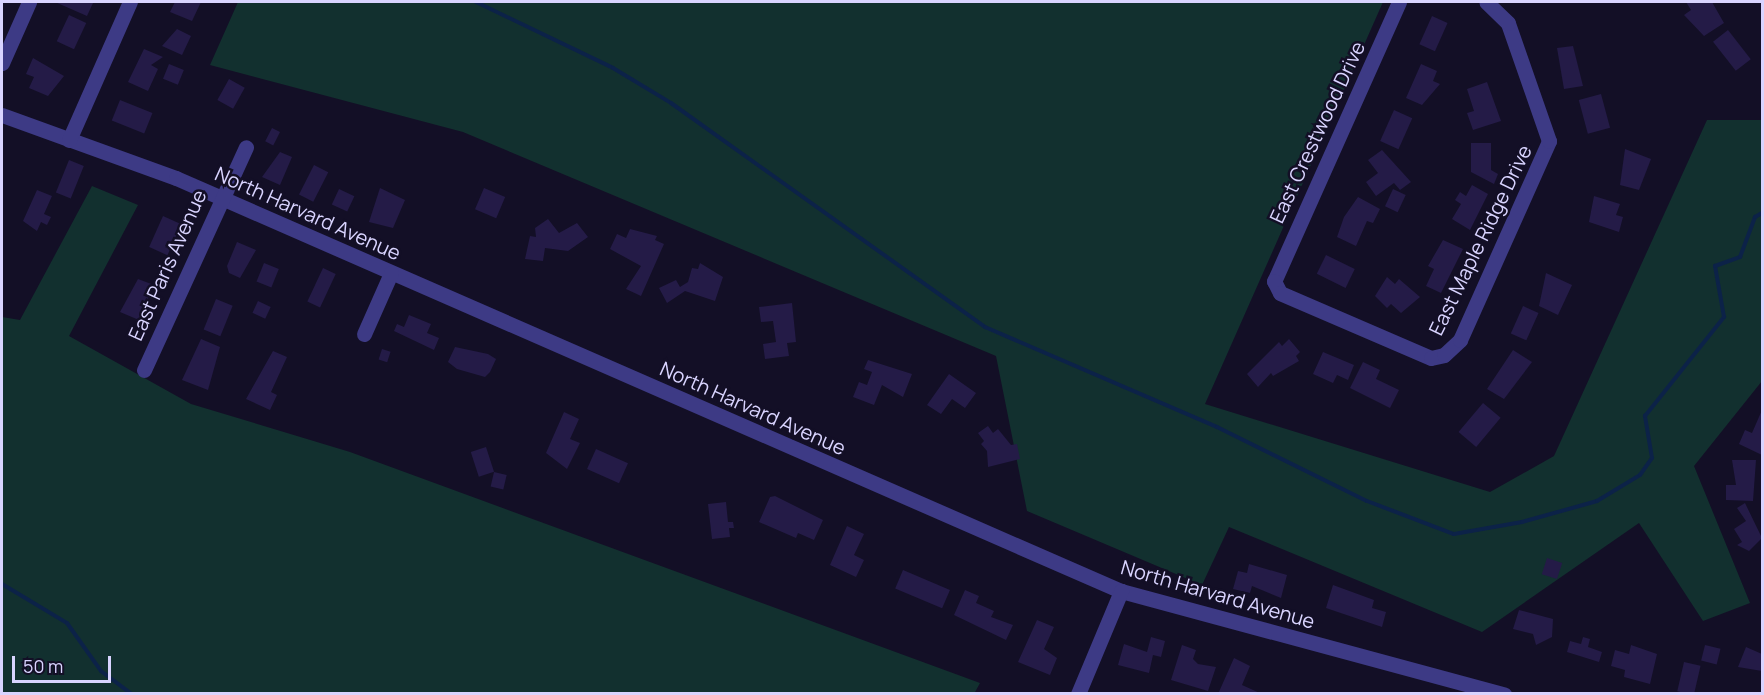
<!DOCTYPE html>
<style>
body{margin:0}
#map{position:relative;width:1764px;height:695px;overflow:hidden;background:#130f26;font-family:Manrope,sans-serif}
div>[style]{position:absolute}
.green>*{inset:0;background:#12302f}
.stream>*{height:4px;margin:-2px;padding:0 2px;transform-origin:2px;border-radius:2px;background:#0c2248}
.building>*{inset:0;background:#241b47;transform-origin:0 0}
.minor>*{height:15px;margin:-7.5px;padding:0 7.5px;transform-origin:7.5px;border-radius:7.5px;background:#3d3a85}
span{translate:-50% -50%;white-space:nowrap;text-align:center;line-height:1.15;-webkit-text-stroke:5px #130f26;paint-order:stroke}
.street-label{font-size:20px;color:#d9d4ff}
.frame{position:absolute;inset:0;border:3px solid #d9d4ff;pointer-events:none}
.scale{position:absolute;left:12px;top:656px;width:99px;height:27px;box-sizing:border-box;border:3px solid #d9d4ff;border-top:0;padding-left:8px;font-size:18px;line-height:21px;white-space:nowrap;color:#d9d4ff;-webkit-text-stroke:4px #130f26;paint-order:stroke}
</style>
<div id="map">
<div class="green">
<div style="clip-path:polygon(238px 2px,1383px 2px,1205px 404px,1490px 492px,1554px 456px,1707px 120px,1762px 120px,1762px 381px,1694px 466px,1750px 603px,1703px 621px,1639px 523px,1482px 632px,1229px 527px,1202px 585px,1027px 511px,996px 356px,463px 132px,210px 65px)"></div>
<div style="clip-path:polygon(92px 186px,138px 205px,69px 336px,191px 404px,350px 452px,980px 683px,974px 694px,2px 693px,2px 317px,20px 320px)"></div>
</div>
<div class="stream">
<div style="left:476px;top:2px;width:152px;rotate:25.7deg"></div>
<div style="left:613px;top:68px;width:68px;rotate:31.1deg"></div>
<div style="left:671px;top:103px;width:386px;rotate:35.5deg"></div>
<div style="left:985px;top:327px;width:253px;rotate:23.3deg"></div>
<div style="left:1217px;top:427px;width:167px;rotate:26.3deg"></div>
<div style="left:1367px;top:501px;width:93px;rotate:20.8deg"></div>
<div style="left:1454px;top:534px;width:69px;rotate:-10deg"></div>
<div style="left:1522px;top:522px;width:78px;rotate:-15.6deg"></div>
<div style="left:1597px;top:501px;width:50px;rotate:-31.2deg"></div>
<div style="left:1640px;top:475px;width:21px;rotate:-55deg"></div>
<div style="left:1652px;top:458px;width:43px;rotate:-99.5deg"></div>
<div style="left:1645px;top:416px;width:127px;rotate:-51.4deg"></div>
<div style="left:1724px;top:317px;width:52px;rotate:-100deg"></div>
<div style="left:1715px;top:266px;width:27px;rotate:-20deg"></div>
<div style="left:1740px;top:257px;width:43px;rotate:-69.4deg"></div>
<div style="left:1755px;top:217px;width:8px;rotate:-30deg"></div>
<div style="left:2px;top:584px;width:76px;rotate:31deg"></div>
<div style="left:67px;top:623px;width:59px;rotate:54.7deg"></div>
<div style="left:101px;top:671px;width:39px;rotate:37deg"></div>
</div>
<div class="building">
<div style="clip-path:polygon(55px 2px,89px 2px,93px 3px,87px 16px)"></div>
<div style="clip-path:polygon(175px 2px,201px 2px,192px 21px,170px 12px)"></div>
<div style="clip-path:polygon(1686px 2px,1712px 2px,1724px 23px,1704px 36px,1684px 15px,1691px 10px)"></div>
<div style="left:69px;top:15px;width:19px;height:29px;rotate:25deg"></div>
<div style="left:1432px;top:16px;width:17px;height:31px;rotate:24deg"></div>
<div style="clip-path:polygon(177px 29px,191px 36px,182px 55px,162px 46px)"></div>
<div style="left:1728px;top:30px;width:37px;height:19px;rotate:52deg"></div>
<div style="clip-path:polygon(1573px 46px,1583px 86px,1564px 89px,1557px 48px)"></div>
<div style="clip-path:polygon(144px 49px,163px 57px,151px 65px,158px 69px,148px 91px,128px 82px)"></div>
<div style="clip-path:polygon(33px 58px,64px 76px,48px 96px,29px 88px,34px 77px,26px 74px)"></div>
<div style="left:169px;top:64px;width:16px;height:16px;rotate:22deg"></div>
<div style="clip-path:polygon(1421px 64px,1437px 71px,1433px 81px,1440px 84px,1422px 105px,1406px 98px)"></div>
<div style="left:229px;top:79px;width:18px;height:24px;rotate:29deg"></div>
<div style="clip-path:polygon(1487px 82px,1501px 121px,1473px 130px,1467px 113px,1474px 111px,1467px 89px)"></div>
<div style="left:1601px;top:94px;width:35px;height:23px;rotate:75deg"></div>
<div style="left:120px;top:100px;width:35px;height:22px;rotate:22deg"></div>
<div style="left:1394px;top:110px;width:20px;height:34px;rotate:24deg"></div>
<div style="left:272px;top:128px;width:9px;height:15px;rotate:27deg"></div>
<div style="clip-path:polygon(1471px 143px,1491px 143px,1491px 170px,1498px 174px,1494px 184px,1471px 172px)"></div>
<div style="clip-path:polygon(1625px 149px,1651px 159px,1639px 190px,1620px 185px)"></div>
<div style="clip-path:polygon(1382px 150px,1411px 182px,1400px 190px,1394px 183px,1376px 196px,1366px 182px,1378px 173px,1368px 160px)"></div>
<div style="clip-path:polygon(280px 152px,292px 157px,280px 185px,262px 177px)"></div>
<div style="left:69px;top:160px;width:16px;height:35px;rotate:22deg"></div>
<div style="left:314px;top:165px;width:16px;height:33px;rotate:27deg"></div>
<div style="clip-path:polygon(1472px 185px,1488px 194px,1470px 230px,1452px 219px,1461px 204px,1455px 200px,1460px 192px,1466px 196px)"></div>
<div style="clip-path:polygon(380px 188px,405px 200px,393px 228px,369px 222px)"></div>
<div style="left:484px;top:188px;width:23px;height:23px;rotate:23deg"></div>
<div style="left:339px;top:189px;width:17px;height:17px;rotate:25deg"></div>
<div style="left:1393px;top:189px;width:14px;height:19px;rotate:25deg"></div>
<div style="clip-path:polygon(37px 190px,52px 196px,44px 214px,51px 217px,47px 225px,41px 222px,37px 231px,23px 221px)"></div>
<div style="clip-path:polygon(1594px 196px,1620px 204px,1616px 215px,1623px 217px,1619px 232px,1589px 222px)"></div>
<div style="clip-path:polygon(1358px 197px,1380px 209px,1373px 223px,1367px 221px,1356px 246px,1337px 237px,1344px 217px)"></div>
<div style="left:163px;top:216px;width:20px;height:34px;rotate:24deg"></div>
<div style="clip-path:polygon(548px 219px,559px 233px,577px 223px,588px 237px,568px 251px,545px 248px,543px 261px,525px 259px,530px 236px,536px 237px,535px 228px)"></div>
<div style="clip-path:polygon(630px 229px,657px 236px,655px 240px,664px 244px,641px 296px,626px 289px,641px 266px,610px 249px,617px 234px,626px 238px)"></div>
<div style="clip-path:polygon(1443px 240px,1463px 249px,1441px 293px,1426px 286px,1434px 269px,1428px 266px)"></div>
<div style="clip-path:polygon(237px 242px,256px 250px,240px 278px,229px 273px,227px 266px)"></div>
<div style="left:1326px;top:255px;width:32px;height:21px;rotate:26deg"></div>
<div style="left:264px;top:263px;width:16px;height:20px;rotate:22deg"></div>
<div style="clip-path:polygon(700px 263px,723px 277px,715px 301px,685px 291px,667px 303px,659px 288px,676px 280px,680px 287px,688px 282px,692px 268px,698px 269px)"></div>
<div style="left:323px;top:268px;width:14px;height:37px;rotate:25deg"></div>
<div style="clip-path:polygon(1546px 273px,1572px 285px,1558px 315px,1539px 306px)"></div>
<div style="clip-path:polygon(1387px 277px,1395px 284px,1399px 279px,1420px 297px,1401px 313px,1391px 304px,1387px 308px,1375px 296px)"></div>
<div style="clip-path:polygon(138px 279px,154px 285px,139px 320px,120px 312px)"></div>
<div style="left:216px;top:299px;width:18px;height:33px;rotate:22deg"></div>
<div style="left:258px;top:301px;width:14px;height:13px;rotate:25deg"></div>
<div style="clip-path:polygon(792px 303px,796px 342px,787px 343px,789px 356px,765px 359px,763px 344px,776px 342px,773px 321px,761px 322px,759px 307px)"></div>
<div style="left:1523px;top:306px;width:17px;height:30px;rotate:24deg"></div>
<div style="clip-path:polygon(409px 315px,431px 324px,427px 333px,439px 338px,434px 350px,394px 331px,397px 324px,404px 327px)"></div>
<div style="clip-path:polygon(201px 339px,220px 347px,208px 390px,182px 380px)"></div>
<div style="clip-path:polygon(1289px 339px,1300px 352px,1296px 356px,1299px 361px,1273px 376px,1271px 373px,1258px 387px,1247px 374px,1279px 342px,1282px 346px)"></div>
<div style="clip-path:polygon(455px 347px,488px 354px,496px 359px,490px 372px,485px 377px,457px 369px,448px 362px)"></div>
<div style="left:382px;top:349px;width:9px;height:11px;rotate:18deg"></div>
<div style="clip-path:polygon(1513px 350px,1532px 362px,1504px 399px,1487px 389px)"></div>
<div style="clip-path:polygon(273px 351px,287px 357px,271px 392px,277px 395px,270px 410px,246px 399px)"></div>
<div style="clip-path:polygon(1323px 352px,1354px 365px,1348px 380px,1337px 375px,1333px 383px,1313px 374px)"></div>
<div style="clip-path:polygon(868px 360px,912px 374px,903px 397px,882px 385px,874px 405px,853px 397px,859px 382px,867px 385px,872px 372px,864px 369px)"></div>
<div style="clip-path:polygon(1363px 362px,1380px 370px,1376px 379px,1399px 390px,1390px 408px,1350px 388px)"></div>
<div style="clip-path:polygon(949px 374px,976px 393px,965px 408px,952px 399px,941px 414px,927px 405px)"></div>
<div style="left:1483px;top:403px;width:23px;height:38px;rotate:40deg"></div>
<div style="clip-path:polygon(1762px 410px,1762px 455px,1739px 444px,1745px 430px,1752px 433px)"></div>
<div style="clip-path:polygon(564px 412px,579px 419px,570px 439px,580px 443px,567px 469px,546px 453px)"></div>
<div style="clip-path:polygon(988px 426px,993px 433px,998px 429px,1011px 445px,1017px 444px,1020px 459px,988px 467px,987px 451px,981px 444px,984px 441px,978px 433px)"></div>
<div style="left:486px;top:447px;width:26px;height:16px;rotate:72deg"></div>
<div style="left:596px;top:449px;width:35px;height:22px;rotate:24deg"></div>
<div style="clip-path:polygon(1732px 460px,1756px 460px,1753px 501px,1726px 500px,1726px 485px,1736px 485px)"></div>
<div style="left:494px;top:472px;width:13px;height:15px;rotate:13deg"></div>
<div style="clip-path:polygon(775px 496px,823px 520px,814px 540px,798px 533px,796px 538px,759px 522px,770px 497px)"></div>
<div style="clip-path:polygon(726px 502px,728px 522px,733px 522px,734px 528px,729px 528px,730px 537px,712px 539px,708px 504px)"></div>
<div style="clip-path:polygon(1745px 503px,1762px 538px,1749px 551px,1737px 545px,1742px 542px,1734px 529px,1746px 521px,1737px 508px)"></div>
<div style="clip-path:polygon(847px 526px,864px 534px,854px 555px,864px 560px,856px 577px,830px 565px)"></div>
<div style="left:1547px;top:558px;width:16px;height:17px;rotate:18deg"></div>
<div style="clip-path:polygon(1249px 564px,1287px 575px,1281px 598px,1252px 586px,1250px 593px,1233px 589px,1238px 571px,1247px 573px)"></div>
<div style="left:903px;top:570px;width:51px;height:20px;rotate:23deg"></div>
<div style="clip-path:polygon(1333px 585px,1374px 600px,1372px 608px,1386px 612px,1382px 627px,1326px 608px)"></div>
<div style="clip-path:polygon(965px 590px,979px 596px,976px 603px,994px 611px,991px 617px,1013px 625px,1006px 640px,954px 615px)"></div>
<div style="clip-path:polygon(1519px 610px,1553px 619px,1552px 637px,1536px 645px,1533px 634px,1513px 629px)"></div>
<div style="clip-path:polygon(1037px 620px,1054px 627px,1044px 649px,1057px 658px,1050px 675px,1018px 662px)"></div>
<div style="clip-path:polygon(1151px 637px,1165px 641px,1161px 657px,1153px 655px,1149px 673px,1118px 665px,1124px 644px,1147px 652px)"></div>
<div style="clip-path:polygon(1583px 637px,1590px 639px,1588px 647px,1602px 652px,1599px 662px,1567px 652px,1570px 641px,1581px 644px)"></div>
<div style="clip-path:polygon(1182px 645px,1196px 650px,1193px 659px,1198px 664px,1216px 667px,1208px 691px,1171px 680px)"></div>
<div style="clip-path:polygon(1631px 645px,1657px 654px,1650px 684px,1624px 677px,1625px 670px,1611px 666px,1615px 650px,1629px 654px)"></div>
<div style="left:1705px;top:645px;width:16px;height:16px;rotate:14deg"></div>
<div style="clip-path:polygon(1746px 647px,1762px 654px,1762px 671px,1738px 667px)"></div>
<div style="clip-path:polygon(1234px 658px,1250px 666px,1242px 685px,1262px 694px,1218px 694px)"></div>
<div style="left:1684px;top:662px;width:17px;height:30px;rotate:13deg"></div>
</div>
<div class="minor">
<div style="left:1399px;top:2px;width:306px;rotate:114.1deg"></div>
<div style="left:1274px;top:281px;width:13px;rotate:63deg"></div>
<div style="left:1280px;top:293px;width:164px;rotate:23.3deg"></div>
<div style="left:1431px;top:358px;width:13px;rotate:-13deg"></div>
<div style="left:1444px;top:355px;width:22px;rotate:-43deg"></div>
<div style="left:1460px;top:340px;width:218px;rotate:-65.9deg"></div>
<div style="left:1549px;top:141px;width:125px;rotate:-109.2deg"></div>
<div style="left:1508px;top:23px;width:30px;rotate:-136deg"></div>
<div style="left:2px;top:63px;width:67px;rotate:-66.1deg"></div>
<div style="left:2px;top:115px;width:185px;rotate:19.9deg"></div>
<div style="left:176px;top:178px;width:1031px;rotate:23.61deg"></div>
<div style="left:1121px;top:591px;width:397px;rotate:15.1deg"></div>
<div style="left:69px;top:140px;width:151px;rotate:-66.2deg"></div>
<div style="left:364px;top:334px;width:67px;rotate:-66.1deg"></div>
<div style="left:144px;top:370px;width:245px;rotate:-65.4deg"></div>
<div style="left:1078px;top:694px;width:112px;rotate:-67.3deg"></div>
</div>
<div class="street-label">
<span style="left:1317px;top:132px;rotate:-65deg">East Crestwood Drive</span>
<span style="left:308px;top:213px;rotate:24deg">North Harvard Avenue</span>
<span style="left:1480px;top:240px;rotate:-64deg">East Maple Ridge Drive</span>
<span style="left:167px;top:265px;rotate:-66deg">East Paris Avenue</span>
<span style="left:753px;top:408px;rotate:24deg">North Harvard Avenue</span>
<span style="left:1218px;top:594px;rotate:16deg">North Harvard Avenue</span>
</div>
<div class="frame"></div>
<div class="scale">50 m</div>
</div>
